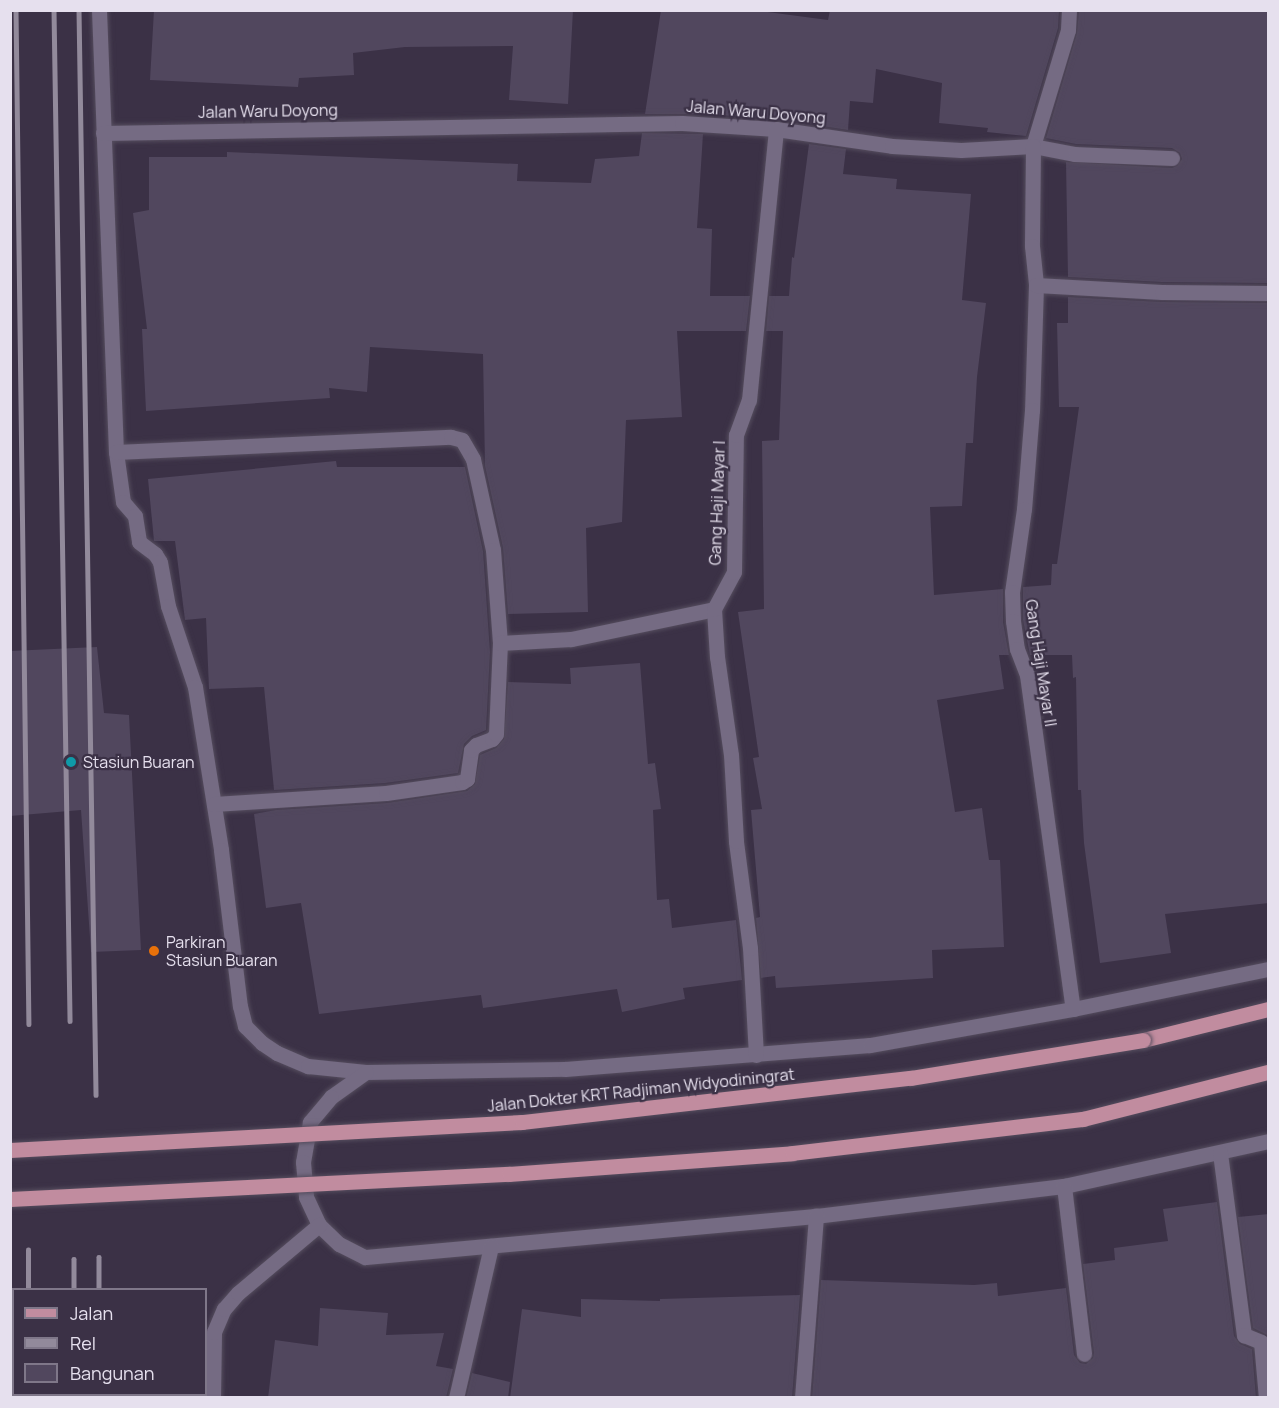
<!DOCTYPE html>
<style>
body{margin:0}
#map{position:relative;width:1279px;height:1408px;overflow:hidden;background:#3b3146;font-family:Manrope,sans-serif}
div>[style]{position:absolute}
.building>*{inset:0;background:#51475e}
.roads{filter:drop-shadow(0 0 2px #554d5e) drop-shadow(0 0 2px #554d5e)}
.minor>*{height:15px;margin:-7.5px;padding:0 7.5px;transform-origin:7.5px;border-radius:7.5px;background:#756b83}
.major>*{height:15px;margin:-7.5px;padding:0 7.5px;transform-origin:7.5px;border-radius:7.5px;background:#c18c9f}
.rail>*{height:4.5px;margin:-2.25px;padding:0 2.25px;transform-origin:2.25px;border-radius:2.25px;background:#928a9b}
.bridges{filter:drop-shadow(0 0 2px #554d5e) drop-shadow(0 0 2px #554d5e)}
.major-bridge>*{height:15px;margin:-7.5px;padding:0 7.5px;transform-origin:7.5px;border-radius:7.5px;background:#c18c9f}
.dots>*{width:16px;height:16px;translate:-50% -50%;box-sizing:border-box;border:3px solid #3b3146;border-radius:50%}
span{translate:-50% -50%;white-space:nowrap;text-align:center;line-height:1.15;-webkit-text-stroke:4.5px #3b3146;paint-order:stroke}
.street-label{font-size:16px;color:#e6e0ee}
.poi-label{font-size:16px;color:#e6e0ee}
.left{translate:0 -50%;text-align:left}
.frame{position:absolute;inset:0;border:12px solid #e6e0ee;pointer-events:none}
.legend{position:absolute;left:12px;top:1288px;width:195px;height:108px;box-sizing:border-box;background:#3b3146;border:2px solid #7f7789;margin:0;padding:8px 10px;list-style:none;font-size:18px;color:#e6e0ee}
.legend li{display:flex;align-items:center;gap:12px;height:30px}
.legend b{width:30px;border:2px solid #7f7789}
</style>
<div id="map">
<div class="building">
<div style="clip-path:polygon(154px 10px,573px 10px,568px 104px,509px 100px,513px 46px,405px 47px,353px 53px,354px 75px,299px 78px,298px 87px,150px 80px)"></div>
<div style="clip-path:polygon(661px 10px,752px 10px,828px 20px,830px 10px,1059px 10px,1058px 28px,1026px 136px,987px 132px,988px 128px,939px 123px,942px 83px,876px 69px,873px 103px,850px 101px,848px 130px,777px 119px,704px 114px,645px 114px)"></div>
<div style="clip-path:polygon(1079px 10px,1269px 10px,1269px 283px,1162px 282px,1068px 277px,1066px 162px,1172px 168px,1177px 166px,1182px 159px,1180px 153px,1172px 148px,1076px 144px,1046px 138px,1077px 33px)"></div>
<div style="clip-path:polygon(642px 133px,703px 134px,697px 228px,712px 229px,710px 296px,750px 296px,746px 331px,677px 331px,682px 417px,626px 420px,622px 522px,586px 528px,588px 612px,508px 614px,503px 548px,485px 466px,483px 354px,370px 347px,367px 392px,329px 388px,330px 398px,146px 411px,142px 329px,147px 329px,133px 213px,149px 210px,149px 157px,227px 157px,227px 152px,518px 164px,517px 181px,591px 183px,595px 159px,639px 156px)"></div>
<div style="clip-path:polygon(809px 144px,846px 149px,843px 174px,897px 179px,896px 189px,971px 194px,962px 300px,986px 303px,977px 377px,973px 443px,966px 443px,962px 506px,930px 507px,934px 595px,1003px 589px,1003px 622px,1009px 655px,999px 655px,1004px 689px,937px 700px,955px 812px,982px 808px,989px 860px,1000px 860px,1004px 947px,932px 950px,933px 978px,776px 988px,775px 976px,761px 978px,756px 918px,760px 917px,751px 810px,762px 809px,753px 758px,759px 757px,738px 612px,764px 609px,762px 441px,779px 440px,783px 331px,766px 331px,769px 296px,789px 296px,792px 257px,794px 258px)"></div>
<div style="clip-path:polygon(1068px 297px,1162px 302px,1269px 303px,1269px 903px,1165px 914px,1171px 953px,1100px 963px,1084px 843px,1081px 790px,1078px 790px,1076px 677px,1073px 678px,1072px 655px,1030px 655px,1023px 620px,1023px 587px,1051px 585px,1052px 564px,1057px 564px,1079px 407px,1059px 407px,1057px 323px,1068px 323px)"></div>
<div style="clip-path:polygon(336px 461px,337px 467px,465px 467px,483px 551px,490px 652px,486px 730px,472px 736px,464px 744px,458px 773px,385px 783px,274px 790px,264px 687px,209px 689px,206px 618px,185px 620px,175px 541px,154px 541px,148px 479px)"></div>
<div style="clip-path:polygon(97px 647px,104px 713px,129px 715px,141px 950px,91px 952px,81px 810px,10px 816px,10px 651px)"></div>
<div style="clip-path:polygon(640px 663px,648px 764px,655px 763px,661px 809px,653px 810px,657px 900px,669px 899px,672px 928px,736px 920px,742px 980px,683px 988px,685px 999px,622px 1012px,617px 989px,483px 1008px,481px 995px,319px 1014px,301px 903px,266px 908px,254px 814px,276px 810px,387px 803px,467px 791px,475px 784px,480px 755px,496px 748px,504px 739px,508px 682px,571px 684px,570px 668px)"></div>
<div style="clip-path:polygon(1217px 1202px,1234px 1336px,1240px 1344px,1252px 1349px,1256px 1398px,812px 1398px,821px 1280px,974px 1285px,997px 1283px,998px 1296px,1066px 1288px,1074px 1355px,1080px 1363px,1086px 1364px,1093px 1358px,1094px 1353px,1083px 1264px,1115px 1260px,1114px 1248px,1168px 1241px,1163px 1209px)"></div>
<div style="clip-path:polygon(1269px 1214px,1269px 1336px,1253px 1328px,1238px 1217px)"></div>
<div style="clip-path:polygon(800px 1295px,792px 1398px,510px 1398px,522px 1309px,581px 1317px,581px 1299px,660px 1301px,660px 1299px)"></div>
<div style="clip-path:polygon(320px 1308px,388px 1313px,386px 1335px,444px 1333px,436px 1366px,453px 1369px,446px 1398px,268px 1398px,275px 1340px,318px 1346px)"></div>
<div style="clip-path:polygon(472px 1373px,510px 1382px,508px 1398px,466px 1398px)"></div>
</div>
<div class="roads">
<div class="minor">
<div style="left:99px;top:10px;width:442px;rotate:87.8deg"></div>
<div style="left:116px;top:452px;width:50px;rotate:82deg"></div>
<div style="left:123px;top:502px;width:18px;rotate:49deg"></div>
<div style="left:135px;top:516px;width:26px;rotate:81deg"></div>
<div style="left:139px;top:542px;width:20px;rotate:37deg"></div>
<div style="left:155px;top:554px;width:9px;rotate:58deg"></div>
<div style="left:160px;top:562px;width:45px;rotate:79.7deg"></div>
<div style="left:168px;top:606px;width:85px;rotate:71.6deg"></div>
<div style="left:195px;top:687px;width:165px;rotate:80.9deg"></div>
<div style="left:221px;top:850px;width:157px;rotate:83.1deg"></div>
<div style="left:240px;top:1006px;width:21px;rotate:76deg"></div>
<div style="left:245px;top:1026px;width:24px;rotate:45deg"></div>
<div style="left:262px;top:1043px;width:18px;rotate:34deg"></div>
<div style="left:277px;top:1053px;width:34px;rotate:23deg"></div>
<div style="left:308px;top:1066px;width:58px;rotate:5.9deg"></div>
<div style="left:366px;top:1072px;width:199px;rotate:-0.9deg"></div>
<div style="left:565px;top:1069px;width:306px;rotate:-4.5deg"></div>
<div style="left:870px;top:1045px;width:206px;rotate:-10.1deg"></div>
<div style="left:1073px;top:1009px;width:199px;rotate:-11.6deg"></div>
<div style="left:1069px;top:10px;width:20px;rotate:93deg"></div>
<div style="left:1068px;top:30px;width:121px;rotate:106.8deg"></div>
<div style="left:1033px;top:146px;width:43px;rotate:10.8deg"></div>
<div style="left:1075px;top:154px;width:97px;rotate:2.4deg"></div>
<div style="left:103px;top:133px;width:579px;rotate:-0.99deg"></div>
<div style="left:682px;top:123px;width:94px;rotate:3.7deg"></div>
<div style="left:776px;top:129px;width:117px;rotate:8.3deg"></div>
<div style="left:892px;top:146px;width:69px;rotate:3.3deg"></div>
<div style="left:961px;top:150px;width:72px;rotate:-3.2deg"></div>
<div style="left:1033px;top:146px;width:100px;rotate:90.6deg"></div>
<div style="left:1032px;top:246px;width:39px;rotate:84deg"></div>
<div style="left:1036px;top:285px;width:125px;rotate:91.8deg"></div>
<div style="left:1032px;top:410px;width:99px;rotate:94.6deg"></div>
<div style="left:1024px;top:509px;width:84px;rotate:98.2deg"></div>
<div style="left:1012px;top:592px;width:29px;rotate:88deg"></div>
<div style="left:1013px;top:621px;width:28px;rotate:82deg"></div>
<div style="left:1017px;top:649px;width:28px;rotate:69deg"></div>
<div style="left:1027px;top:675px;width:337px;rotate:82.2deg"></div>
<div style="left:1036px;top:285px;width:126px;rotate:3.2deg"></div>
<div style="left:1162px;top:292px;width:106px;rotate:0.5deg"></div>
<div style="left:116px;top:452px;width:335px;rotate:-2.6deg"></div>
<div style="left:451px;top:437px;width:11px;rotate:15deg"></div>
<div style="left:462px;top:440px;width:22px;rotate:60deg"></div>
<div style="left:473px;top:459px;width:93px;rotate:77.6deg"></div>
<div style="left:493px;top:550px;width:93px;rotate:85.7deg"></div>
<div style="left:214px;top:804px;width:172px;rotate:-3.7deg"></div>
<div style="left:386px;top:793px;width:77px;rotate:-8.2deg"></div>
<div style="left:462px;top:782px;width:6px;rotate:-31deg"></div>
<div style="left:467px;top:779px;width:29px;rotate:-82deg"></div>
<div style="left:471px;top:750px;width:7px;rotate:-45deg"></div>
<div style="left:476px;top:745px;width:17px;rotate:-21deg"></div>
<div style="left:492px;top:739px;width:6px;rotate:-51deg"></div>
<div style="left:496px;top:734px;width:91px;rotate:-87.5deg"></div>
<div style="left:500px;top:643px;width:71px;rotate:-3.2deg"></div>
<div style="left:571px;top:639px;width:146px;rotate:-11.8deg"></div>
<div style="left:756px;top:1055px;width:107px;rotate:-93.2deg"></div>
<div style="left:750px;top:948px;width:108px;rotate:-97.5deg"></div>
<div style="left:736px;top:841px;width:86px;rotate:-93.3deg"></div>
<div style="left:731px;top:755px;width:99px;rotate:-98.1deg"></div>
<div style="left:717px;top:657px;width:48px;rotate:-93.6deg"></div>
<div style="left:714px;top:609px;width:42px;rotate:-61.6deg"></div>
<div style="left:734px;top:572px;width:137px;rotate:-89.2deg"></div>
<div style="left:736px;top:435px;width:37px;rotate:-70deg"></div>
<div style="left:749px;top:400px;width:272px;rotate:-84.3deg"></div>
<div style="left:366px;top:1072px;width:43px;rotate:144.5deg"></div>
<div style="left:331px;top:1097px;width:33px;rotate:130deg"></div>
<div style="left:310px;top:1122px;width:41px;rotate:99.9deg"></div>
<div style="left:303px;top:1162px;width:35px;rotate:85deg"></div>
<div style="left:306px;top:1197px;width:31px;rotate:65deg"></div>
<div style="left:319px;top:1225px;width:28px;rotate:44deg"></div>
<div style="left:339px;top:1244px;width:29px;rotate:27deg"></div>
<div style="left:365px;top:1257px;width:453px;rotate:-5.2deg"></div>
<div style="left:816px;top:1216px;width:250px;rotate:-6.9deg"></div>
<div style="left:1064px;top:1186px;width:209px;rotate:-12.4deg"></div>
<div style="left:1220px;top:1153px;width:184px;rotate:82.5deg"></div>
<div style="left:1244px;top:1335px;width:18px;rotate:22deg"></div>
<div style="left:1261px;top:1342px;width:56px;rotate:84.9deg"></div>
<div style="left:1064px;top:1186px;width:169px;rotate:83.2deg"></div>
<div style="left:213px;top:1398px;width:66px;rotate:-89.1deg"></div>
<div style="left:214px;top:1332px;width:25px;rotate:-67deg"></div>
<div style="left:224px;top:1309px;width:21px;rotate:-49deg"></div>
<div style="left:238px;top:1293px;width:106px;rotate:-40deg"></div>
<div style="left:456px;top:1398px;width:156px;rotate:-77deg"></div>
<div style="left:802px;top:1398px;width:183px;rotate:-85.6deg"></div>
</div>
<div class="major">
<div style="left:1143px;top:1040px;width:129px;rotate:-13.9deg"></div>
</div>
</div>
<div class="rail">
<div style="left:16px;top:10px;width:1014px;rotate:89.27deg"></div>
<div style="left:54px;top:10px;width:1011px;rotate:89.09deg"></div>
<div style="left:79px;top:10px;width:1085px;rotate:89.1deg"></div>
<div style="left:99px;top:1257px;width:33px;rotate:90deg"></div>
<div style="left:74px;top:1259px;width:31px;rotate:90deg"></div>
<div style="left:28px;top:1290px;width:40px;rotate:-90deg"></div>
<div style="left:76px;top:1394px;width:4px;rotate:90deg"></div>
<div style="left:101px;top:1394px;width:4px;rotate:90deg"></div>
<div style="left:28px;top:1398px;width:4px;rotate:-90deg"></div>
</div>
<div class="bridges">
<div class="major-bridge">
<div style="left:10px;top:1150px;width:513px;rotate:-3.13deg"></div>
<div style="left:522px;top:1122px;width:391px;rotate:-6.5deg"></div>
<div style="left:911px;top:1078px;width:235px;rotate:-9.3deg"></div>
<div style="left:10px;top:1199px;width:500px;rotate:-2.9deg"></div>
<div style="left:509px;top:1174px;width:284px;rotate:-4.2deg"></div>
<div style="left:792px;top:1153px;width:293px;rotate:-6.7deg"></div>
<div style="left:1083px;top:1119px;width:191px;rotate:-14.3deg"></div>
</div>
</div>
<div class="dots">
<div style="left:71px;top:762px;background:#0f9aa8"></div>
<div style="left:154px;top:951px;background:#e8710a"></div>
</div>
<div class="street-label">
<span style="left:268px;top:111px;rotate:-1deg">Jalan Waru Doyong</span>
<span style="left:756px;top:112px;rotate:5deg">Jalan Waru Doyong</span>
<span style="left:717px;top:503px;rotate:-88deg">Gang Haji Mayar I</span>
<span style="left:1041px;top:663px;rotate:81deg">Gang Haji Mayar II</span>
<span style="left:641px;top:1090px;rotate:-6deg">Jalan Dokter KRT Radjiman Widyodiningrat</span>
</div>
<div class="poi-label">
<span class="left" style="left:83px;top:762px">Stasiun Buaran</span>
<span class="left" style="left:166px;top:951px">Parkiran<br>Stasiun Buaran</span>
</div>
<div class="frame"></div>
<ul class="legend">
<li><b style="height:8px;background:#c18c9f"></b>Jalan</li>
<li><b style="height:8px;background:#928a9b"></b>Rel</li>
<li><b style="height:16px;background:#51475e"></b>Bangunan</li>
</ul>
</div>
